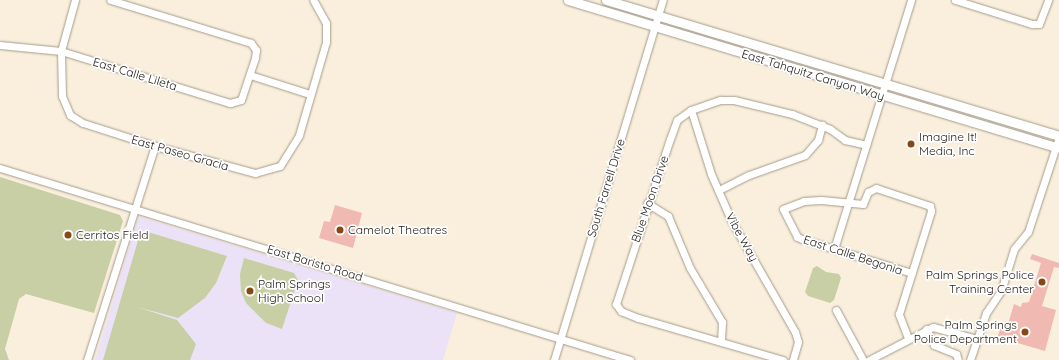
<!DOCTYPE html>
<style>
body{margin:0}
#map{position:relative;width:1059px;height:360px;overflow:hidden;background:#faefdd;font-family:Quicksand,sans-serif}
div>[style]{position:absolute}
.education>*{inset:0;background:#ebe2f7}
.green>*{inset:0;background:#c8cfa5}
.building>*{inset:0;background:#f0b9b2}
.roads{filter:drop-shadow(0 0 1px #a59b8b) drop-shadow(0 0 1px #a59b8b)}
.minor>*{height:7px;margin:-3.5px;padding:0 3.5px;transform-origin:3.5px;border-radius:3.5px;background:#fff}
.major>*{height:9px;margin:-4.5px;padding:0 4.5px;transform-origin:4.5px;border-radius:4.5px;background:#fff}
.dots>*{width:11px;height:11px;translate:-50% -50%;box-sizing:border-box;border:2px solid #fefefe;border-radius:50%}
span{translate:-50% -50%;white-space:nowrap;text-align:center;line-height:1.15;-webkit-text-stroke:3.5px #fefefe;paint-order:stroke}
.street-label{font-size:12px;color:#27231d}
.poi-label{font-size:12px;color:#27231d}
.left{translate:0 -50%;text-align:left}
.right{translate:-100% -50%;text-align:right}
</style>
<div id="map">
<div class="education">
<div style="clip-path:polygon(141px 217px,457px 313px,443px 360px,95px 360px,138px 218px)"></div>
</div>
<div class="green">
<div style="clip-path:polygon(0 177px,120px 215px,123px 221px,94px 313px,26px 294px,19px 299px,5px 349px,9px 360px,0 360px)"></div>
<div style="clip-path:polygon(148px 232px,227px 256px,216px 283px,205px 298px,178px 318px,137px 307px,177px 320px,196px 344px,190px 360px,103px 360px,139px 237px)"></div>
<div style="clip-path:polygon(244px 258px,294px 273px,298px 280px,282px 329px,266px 323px,246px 303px,241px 291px,240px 274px)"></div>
<div style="clip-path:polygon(817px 266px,826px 272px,839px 274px,841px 278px,834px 300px,830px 303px,808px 296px,805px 292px,813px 268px)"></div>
</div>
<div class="building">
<div style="clip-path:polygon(335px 205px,362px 213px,353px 248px,319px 238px,324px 221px,330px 222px)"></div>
<div style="clip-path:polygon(1032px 254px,1059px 263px,1059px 268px,1054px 267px,1042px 306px,1056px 310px,1045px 351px,1008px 340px,1006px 345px,996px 342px,1002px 323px,1008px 324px,1014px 304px,1021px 307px,1022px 303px,1029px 302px,1041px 263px,1030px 259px)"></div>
</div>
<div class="roads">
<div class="minor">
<div style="left:75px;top:0;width:53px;rotate:105.4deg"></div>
<div style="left:61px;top:51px;width:45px;rotate:88.7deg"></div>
<div style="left:62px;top:96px;width:21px;rotate:67deg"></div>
<div style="left:70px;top:115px;width:15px;rotate:32deg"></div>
<div style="left:83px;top:123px;width:76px;rotate:17.7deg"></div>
<div style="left:155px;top:146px;width:104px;rotate:15.1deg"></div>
<div style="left:255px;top:173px;width:26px;rotate:-16deg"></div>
<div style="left:280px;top:166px;width:36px;rotate:-58deg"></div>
<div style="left:299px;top:135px;width:97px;rotate:-73.8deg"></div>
<div style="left:326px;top:42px;width:19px;rotate:-90deg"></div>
<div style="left:326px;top:23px;width:26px;rotate:-119deg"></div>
<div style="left:955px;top:0;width:81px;rotate:17.3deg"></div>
<div style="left:1032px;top:24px;width:7px"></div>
<div style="left:1039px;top:24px;width:26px;rotate:-69deg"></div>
<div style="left:0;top:45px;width:61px;rotate:5.6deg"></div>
<div style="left:61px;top:51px;width:177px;rotate:17.1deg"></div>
<div style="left:230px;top:103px;width:11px;rotate:-15deg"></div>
<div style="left:241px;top:100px;width:44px;rotate:-71.6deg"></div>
<div style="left:255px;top:58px;width:8px;rotate:-83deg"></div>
<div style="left:256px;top:50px;width:9px;rotate:-126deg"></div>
<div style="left:251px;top:43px;width:147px;rotate:-163deg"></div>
<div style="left:250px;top:75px;width:63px;rotate:17.6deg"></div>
<div style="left:691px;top:110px;width:67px;rotate:72.6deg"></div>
<div style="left:711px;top:174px;width:52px;rotate:66.4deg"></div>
<div style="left:732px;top:222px;width:127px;rotate:60.2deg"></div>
<div style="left:795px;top:332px;width:10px;rotate:73deg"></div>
<div style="left:798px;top:342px;width:19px;rotate:106deg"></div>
<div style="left:0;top:168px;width:659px;rotate:16.95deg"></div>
<div style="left:719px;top:190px;width:34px;rotate:-27deg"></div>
<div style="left:749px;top:175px;width:59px;rotate:-19.7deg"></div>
<div style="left:805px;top:155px;width:20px;rotate:-49deg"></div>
<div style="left:818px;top:140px;width:16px;rotate:-75deg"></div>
<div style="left:647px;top:203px;width:25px;rotate:32deg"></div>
<div style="left:668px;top:216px;width:56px;rotate:67.1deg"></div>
<div style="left:690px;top:268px;width:63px;rotate:59.3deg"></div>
<div style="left:722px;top:322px;width:19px;rotate:93deg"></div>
<div style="left:834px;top:249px;width:261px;rotate:-72.8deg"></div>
<div style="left:836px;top:310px;width:57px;rotate:61.6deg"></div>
<div style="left:926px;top:329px;width:18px;rotate:63deg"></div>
<div style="left:934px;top:345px;width:24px;rotate:22deg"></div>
<div style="left:956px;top:354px;width:6px;rotate:72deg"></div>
<div style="left:908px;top:338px;width:26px;rotate:-111deg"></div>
<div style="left:899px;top:314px;width:108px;rotate:-72.7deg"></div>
<div style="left:931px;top:211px;width:5px;rotate:-101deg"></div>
<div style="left:930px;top:206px;width:57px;rotate:-161.6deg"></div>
<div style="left:876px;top:188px;width:9px;rotate:153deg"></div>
<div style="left:868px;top:192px;width:13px;rotate:113deg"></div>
<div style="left:863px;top:204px;width:42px;rotate:-174.6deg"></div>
<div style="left:821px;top:200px;width:17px;rotate:177deg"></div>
<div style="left:804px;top:201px;width:22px;rotate:159deg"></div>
<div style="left:783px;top:209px;width:31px;rotate:63deg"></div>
<div style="left:797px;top:237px;width:5px;rotate:22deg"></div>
<div style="left:802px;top:239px;width:115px;rotate:17.2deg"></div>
<div style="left:87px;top:360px;width:225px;rotate:-72.4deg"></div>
<div style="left:554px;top:360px;width:376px;rotate:-73.2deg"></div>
<div style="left:783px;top:360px;width:151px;rotate:-163.8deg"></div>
<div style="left:638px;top:318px;width:18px;rotate:-158deg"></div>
<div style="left:621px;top:311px;width:9px;rotate:-126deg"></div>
<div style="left:616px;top:304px;width:174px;rotate:-71.9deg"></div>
<div style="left:670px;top:139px;width:20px;rotate:-70deg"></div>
<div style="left:677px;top:120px;width:17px;rotate:-36deg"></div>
<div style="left:691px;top:110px;width:31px;rotate:-19deg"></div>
<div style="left:720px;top:100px;width:14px"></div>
<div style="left:734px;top:100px;width:60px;rotate:13.6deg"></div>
<div style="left:792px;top:114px;width:41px;rotate:21.5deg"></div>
<div style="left:830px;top:129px;width:19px;rotate:36deg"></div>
<div style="left:845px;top:140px;width:22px;rotate:13deg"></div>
<div style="left:869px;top:360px;width:72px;rotate:-27.3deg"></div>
<div style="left:933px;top:327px;width:46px;rotate:15.3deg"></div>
<div style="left:970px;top:360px;width:50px;rotate:-71.2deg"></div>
<div style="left:986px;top:313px;width:27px;rotate:-56deg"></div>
<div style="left:1001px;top:291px;width:44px;rotate:-72.8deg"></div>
<div style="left:1014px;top:249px;width:22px;rotate:-51deg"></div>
<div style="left:1028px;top:232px;width:100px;rotate:-71.9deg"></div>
</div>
<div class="major">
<div style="left:568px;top:0;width:513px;rotate:16.77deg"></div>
<div style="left:606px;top:0;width:473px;rotate:16.7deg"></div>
</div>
</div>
<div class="dots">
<div style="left:911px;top:144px;background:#884713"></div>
<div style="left:340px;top:230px;background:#884713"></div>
<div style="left:68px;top:235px;background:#884713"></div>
<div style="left:1042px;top:282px;background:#884713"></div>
<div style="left:250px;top:291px;background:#884713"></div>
<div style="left:1025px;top:332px;background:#884713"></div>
</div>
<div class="street-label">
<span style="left:135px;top:74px;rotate:17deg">East Calle Lileta</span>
<span style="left:813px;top:75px;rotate:17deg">East Tahquitz Canyon Way</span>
<span style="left:180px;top:153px;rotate:16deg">East Paseo Gracia</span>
<span style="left:606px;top:188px;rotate:-73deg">South Farrell Drive</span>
<span style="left:650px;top:199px;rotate:-71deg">Blue Moon Drive</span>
<span style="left:742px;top:237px;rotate:61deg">Vibe Way</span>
<span style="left:853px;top:255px;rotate:18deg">East Calle Begonia</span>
<span style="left:315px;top:263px;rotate:17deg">East Baristo Road</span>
</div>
<div class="poi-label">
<span class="left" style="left:919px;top:144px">Imagine It!<br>Media, Inc</span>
<span class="left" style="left:348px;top:230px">Camelot Theatres</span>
<span class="left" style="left:76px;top:235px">Cerritos Field</span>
<span class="right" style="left:1034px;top:282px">Palm Springs Police<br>Training Center</span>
<span class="left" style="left:258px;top:291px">Palm Springs<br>High School</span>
<span class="right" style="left:1017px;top:332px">Palm Springs<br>Police Department</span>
</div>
</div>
